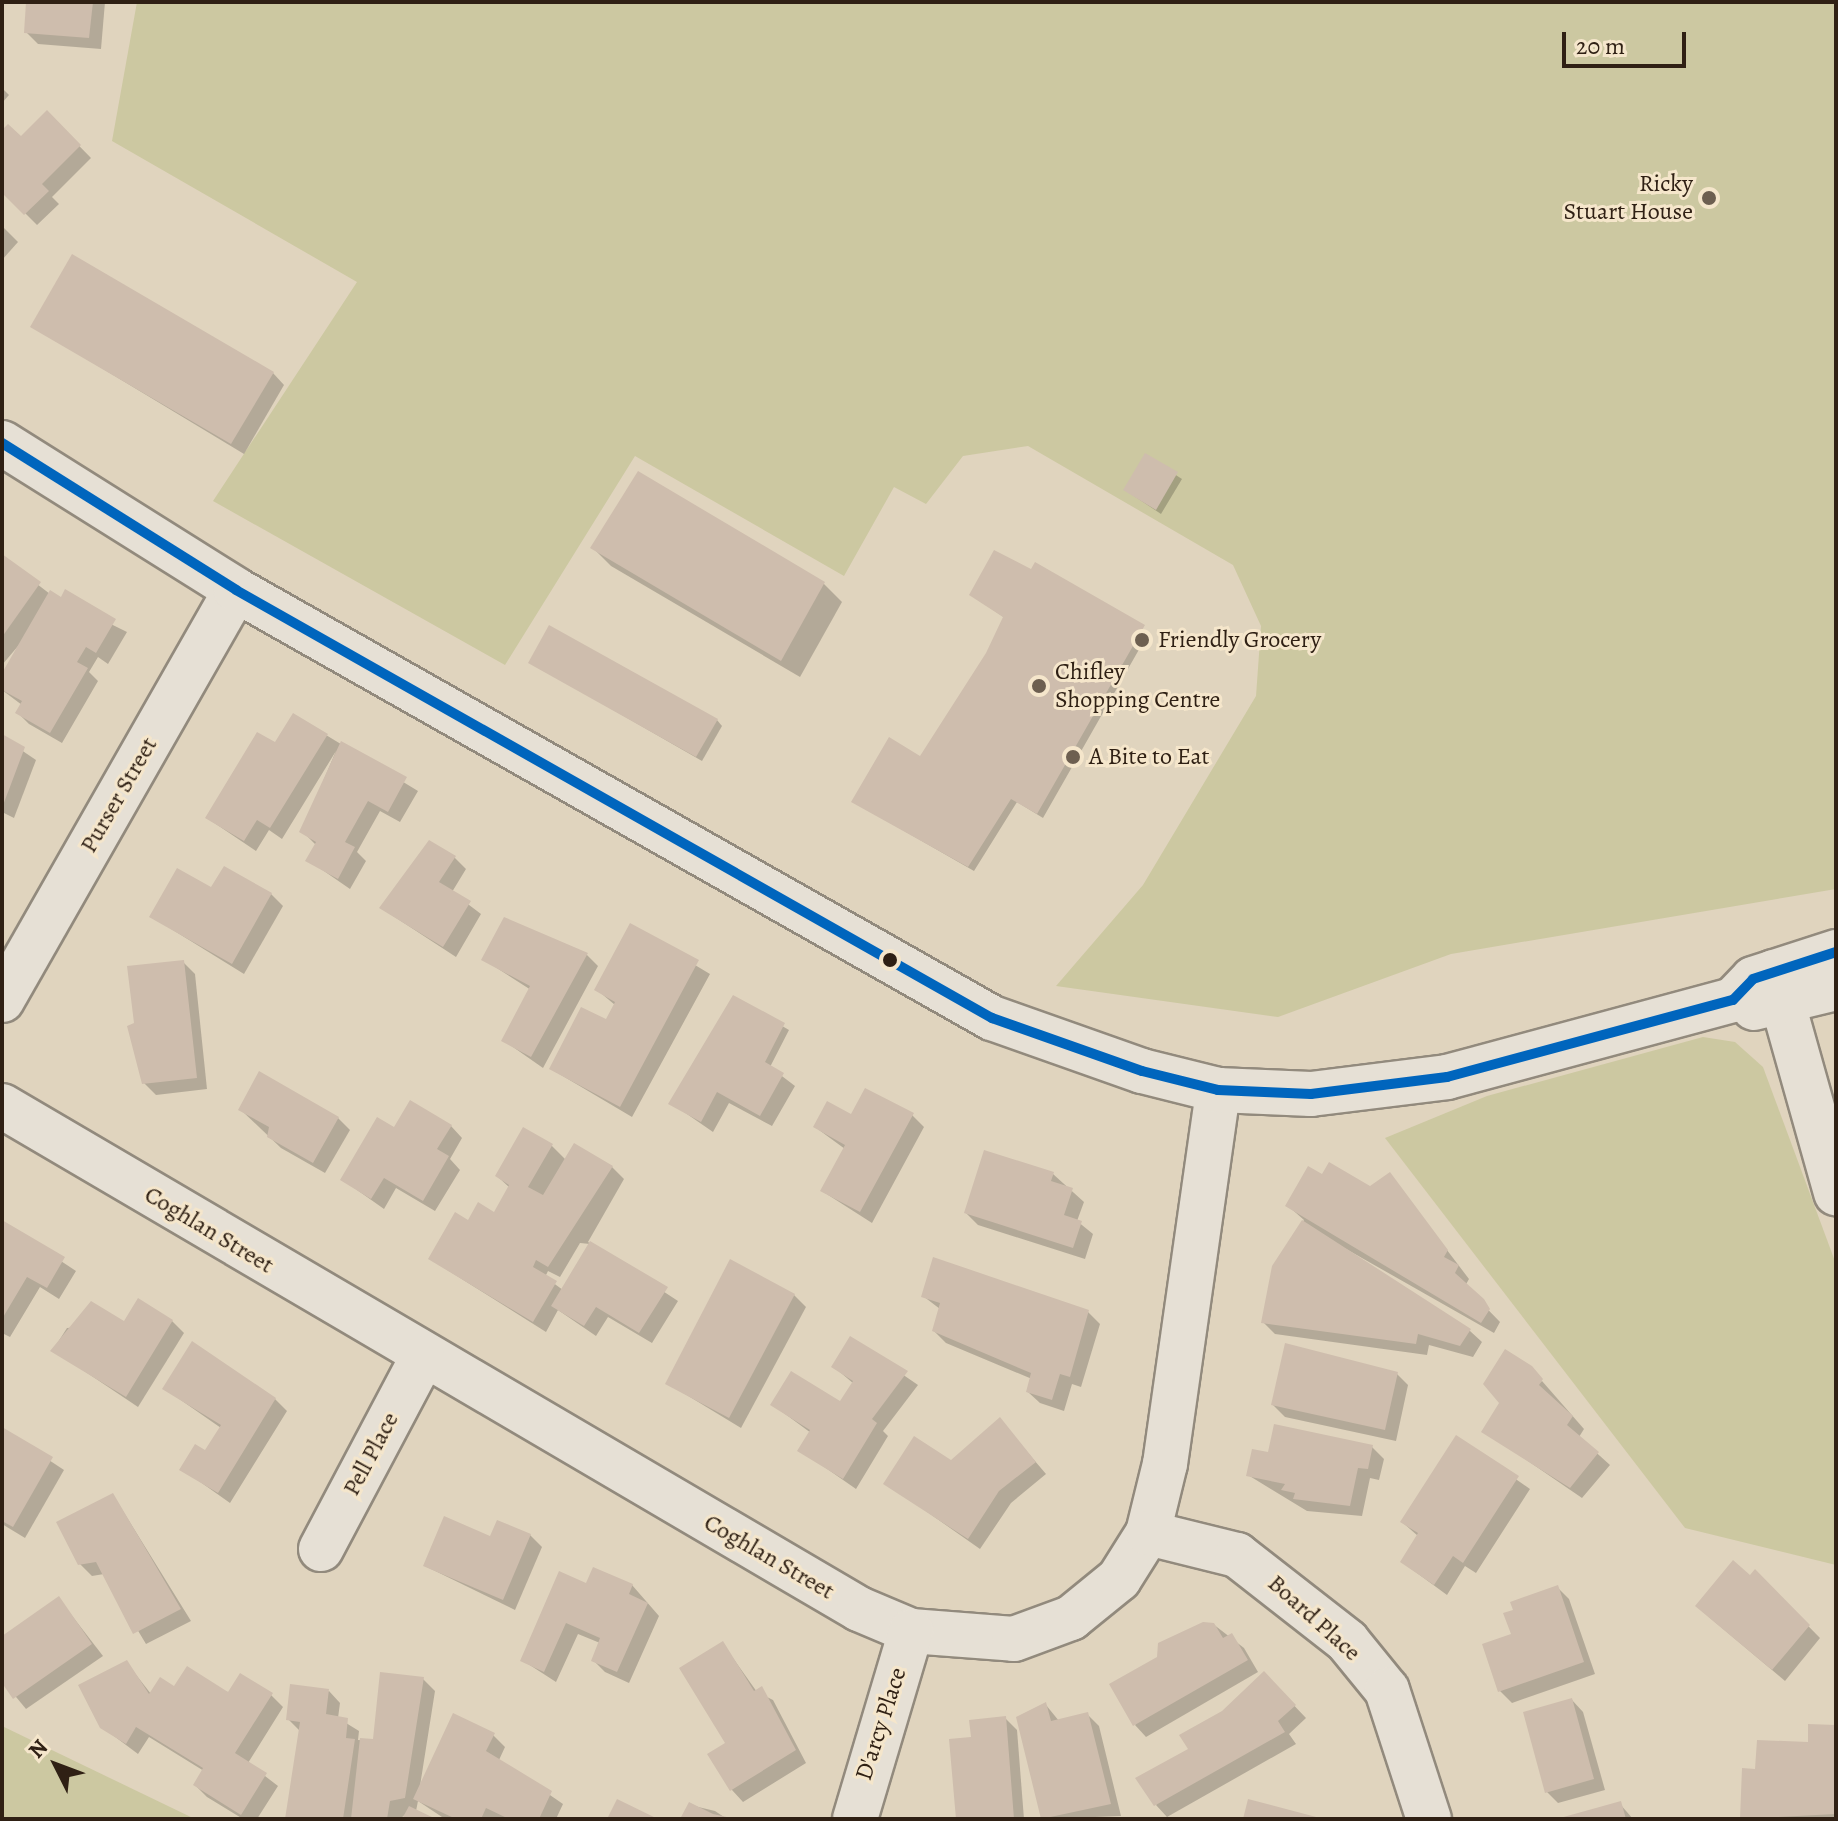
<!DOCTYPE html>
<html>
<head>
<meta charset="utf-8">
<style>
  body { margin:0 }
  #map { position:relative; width:1838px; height:1821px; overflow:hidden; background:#e0d4be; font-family:Alegreya,serif }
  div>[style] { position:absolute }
  .green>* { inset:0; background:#ccc8a1 }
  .shadow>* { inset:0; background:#0003 }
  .building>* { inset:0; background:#cebdad }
  .roads { filter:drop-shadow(2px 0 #928a7d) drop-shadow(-2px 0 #928a7d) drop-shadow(0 2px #928a7d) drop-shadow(0 -2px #928a7d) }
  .street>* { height:44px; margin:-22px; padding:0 22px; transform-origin:22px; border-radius:22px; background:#e6e0d5 }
  .secondary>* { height:44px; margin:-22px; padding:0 22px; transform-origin:22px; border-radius:22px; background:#e6e0d5 }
  .bus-1>* { height:10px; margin:-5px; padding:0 5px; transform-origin:5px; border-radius:5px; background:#0065bd }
  .dots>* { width:22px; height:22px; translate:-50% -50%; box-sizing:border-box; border:4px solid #f5e6cb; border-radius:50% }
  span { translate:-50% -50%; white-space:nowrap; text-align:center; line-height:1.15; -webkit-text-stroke:6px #f5e6cb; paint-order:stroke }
  .poi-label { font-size:24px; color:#2f2014 }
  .right { translate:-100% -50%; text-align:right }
  .left { translate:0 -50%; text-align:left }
  .street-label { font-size:24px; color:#2f2014 }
  .frame { position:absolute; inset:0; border:4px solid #2f2014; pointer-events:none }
  .north { position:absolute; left:16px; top:1725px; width:80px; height:80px; -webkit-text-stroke:6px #f5e6cb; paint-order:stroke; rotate:312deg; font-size:22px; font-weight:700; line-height:32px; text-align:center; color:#2f2014 }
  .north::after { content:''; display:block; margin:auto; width:28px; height:36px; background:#2f2014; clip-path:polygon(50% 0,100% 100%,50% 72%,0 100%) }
  .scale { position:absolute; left:1562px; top:32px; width:124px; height:36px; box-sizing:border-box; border:4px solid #2f2014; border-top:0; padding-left:10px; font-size:24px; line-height:28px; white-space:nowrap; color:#2f2014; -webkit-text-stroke:6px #f5e6cb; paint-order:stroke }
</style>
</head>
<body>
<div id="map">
  <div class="green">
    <i style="clip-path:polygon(137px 2px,1836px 2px,1836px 889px,1451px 954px,1278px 1017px,1056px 986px,1143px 885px,1256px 696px,1261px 626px,1233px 565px,1028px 446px,963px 456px,926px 504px,894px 487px,844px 576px,635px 456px,505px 665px,213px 501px,357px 282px,112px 141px)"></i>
    <i style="clip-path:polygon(1703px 1037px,1735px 1042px,1763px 1067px,1836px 1264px,1836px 1565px,1685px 1528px,1385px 1138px,1487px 1096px)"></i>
    <i style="clip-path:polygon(2px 1726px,195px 1819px,2px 1819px)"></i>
  </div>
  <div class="shadow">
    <i style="clip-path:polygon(28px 2px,105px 2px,101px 49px,38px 44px,26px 32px)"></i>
    <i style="clip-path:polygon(2px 88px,9px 95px,2px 103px)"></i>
    <i style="clip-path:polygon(47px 113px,91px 158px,52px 197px,59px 204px,37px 225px,2px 190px,2px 135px,21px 139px)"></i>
    <i style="clip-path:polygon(2px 226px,18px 242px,2px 260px)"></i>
    <i style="clip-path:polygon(32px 326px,273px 373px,284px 385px,244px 454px)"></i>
    <i style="clip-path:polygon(1146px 456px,1182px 479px,1161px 514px,1125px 490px)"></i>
    <i style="clip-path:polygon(593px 548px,824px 584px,842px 602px,800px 677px,611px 566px)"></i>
    <i style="clip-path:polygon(2px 557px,50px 594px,127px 632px,108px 664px,98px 657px,89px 672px,98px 681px,62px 743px,29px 724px,17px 712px,22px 705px,2px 690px,24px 639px,2px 665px)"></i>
    <i style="clip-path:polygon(971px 595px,1149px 632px,1043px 818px,1017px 802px,974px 871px,854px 802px,921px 759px,988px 654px,1005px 618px)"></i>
    <i style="clip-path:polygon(530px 662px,717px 720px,722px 726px,702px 761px)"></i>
    <i style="clip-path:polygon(326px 735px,418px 791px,400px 822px,380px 811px,357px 852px,366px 861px,350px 889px,308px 860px,316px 845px,302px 831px,336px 751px,282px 839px,269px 830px,256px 851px,207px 818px,276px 745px)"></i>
    <i style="clip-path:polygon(2px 737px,36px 760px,14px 818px,2px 812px)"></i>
    <i style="clip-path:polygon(454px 857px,466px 869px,452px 892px,481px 914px,456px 957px,381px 908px)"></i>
    <i style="clip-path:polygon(212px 889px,271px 894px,283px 906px,244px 974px,152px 917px)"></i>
    <i style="clip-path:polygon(630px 926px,710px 974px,632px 1117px,551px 1069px,606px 1022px,615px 1005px,596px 989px)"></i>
    <i style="clip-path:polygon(586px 954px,598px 966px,543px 1068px,503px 1040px,531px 990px,483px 959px)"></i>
    <i style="clip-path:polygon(183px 962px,195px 974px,207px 1089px,156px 1095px,144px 1083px,136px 1024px)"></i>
    <i style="clip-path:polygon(734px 998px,789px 1030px,770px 1067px,795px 1086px,772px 1126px,729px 1103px,713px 1132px,671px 1103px)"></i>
    <i style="clip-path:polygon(240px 1109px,338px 1118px,350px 1130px,325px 1173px,281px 1148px)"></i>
    <i style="clip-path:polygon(912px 1115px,924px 1127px,872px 1223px,822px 1191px,845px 1149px,815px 1127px)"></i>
    <i style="clip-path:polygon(451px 1126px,462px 1138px,450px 1159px,460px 1170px,435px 1211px,396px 1188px,384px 1209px,343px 1180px,394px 1130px)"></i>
    <i style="clip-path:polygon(evenodd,551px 1145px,566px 1160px,612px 1167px,624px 1179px,588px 1242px,678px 1301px,652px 1343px,608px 1317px,596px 1336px,558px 1310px,546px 1332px,430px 1259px,468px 1223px,495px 1215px,510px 1188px,497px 1176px,551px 1145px,580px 1243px,590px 1244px,563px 1290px,545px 1277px,548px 1271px,560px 1277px,580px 1243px)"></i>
    <i style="clip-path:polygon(1053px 1174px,1084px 1202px,1077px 1221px,1093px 1234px,1085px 1259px,978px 1225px,966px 1213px)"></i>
    <i style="clip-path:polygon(1390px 1175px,1469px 1279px,1465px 1286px,1500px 1322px,1494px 1333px,1332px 1241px,1470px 1331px,1482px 1342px,1473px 1357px,1429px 1345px,1427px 1355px,1275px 1334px,1263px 1322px,1274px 1267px,1304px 1220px,1287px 1205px,1323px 1177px,1370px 1189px)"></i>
    <i style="clip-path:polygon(2px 1222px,76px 1271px,59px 1299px,40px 1287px,10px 1337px,2px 1333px)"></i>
    <i style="clip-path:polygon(794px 1295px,806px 1307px,741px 1428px,667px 1383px)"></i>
    <i style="clip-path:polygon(923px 1296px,1088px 1312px,1100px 1324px,1081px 1387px,1072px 1384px,1064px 1411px,1040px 1403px,1028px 1392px,1032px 1379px,946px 1343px,934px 1331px,940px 1309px)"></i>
    <i style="clip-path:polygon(172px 1321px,184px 1333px,138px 1407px,53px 1350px,67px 1328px)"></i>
    <i style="clip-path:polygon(851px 1339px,918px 1385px,883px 1431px,888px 1436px,856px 1489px,800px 1450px,811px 1433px,773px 1405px,841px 1404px,854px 1384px,834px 1367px)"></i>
    <i style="clip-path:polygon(1397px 1374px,1408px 1385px,1396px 1441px,1285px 1417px,1273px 1405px)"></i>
    <i style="clip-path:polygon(1542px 1381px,1584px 1429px,1579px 1437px,1610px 1465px,1582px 1498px,1484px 1431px)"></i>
    <i style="clip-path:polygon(165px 1389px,275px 1399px,287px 1411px,230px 1503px,182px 1469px,205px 1453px,221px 1428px)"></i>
    <i style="clip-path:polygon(1000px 1420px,1046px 1474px,1011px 1503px,980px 1549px,886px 1483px,951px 1462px)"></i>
    <i style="clip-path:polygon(2px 1429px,64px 1470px,25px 1538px,2px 1524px)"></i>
    <i style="clip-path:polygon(1457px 1438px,1530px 1489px,1476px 1573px,1465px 1566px,1447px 1595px,1402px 1562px,1418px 1536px,1402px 1522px)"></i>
    <i style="clip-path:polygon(1372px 1447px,1384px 1459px,1379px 1480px,1370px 1478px,1362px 1516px,1307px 1511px,1248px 1475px,1270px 1455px)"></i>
    <i style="clip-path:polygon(113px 1495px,191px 1621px,146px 1644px,104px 1574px,92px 1576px,80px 1564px)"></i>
    <i style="clip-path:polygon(530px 1535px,542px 1547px,515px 1610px,425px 1566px,491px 1538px)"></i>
    <i style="clip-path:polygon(1755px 1572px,1820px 1638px,1785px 1681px,1709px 1617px)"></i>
    <i style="clip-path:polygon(587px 1585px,632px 1585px,659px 1616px,629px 1683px,605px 1672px,593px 1660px,600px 1643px,578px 1634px,556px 1682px,522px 1660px)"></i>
    <i style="clip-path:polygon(1557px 1587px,1569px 1599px,1595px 1674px,1512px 1703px,1500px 1691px,1514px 1635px)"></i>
    <i style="clip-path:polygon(59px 1599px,103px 1656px,26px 1709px,2px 1680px,2px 1639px)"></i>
    <i style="clip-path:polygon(1213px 1624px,1244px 1648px,1258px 1672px,1146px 1737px,1135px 1725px)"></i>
    <i style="clip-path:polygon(723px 1644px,757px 1692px,773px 1700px,806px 1763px,743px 1802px,732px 1790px)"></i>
    <i style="clip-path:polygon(126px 1662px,151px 1694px,175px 1688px,271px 1695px,283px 1707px,248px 1763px,278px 1786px,257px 1819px,243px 1819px,207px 1797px,195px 1785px,204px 1771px,149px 1737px,138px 1754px,102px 1727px)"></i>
    <i style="clip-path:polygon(1264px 1674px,1306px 1718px,1289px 1734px,1296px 1744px,1167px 1817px,1156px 1805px,1190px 1750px)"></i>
    <i style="clip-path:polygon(423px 1679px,435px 1691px,420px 1786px,493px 1735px,505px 1747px,499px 1760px,563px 1804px,556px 1819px,445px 1819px,418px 1801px,416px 1811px,432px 1819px,405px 1819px,409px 1811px,400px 1819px,288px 1819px,301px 1732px,288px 1719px,329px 1691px,340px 1703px,338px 1718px,359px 1731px,358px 1740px,375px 1741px)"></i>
    <i style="clip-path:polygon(1572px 1700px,1583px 1712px,1605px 1790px,1558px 1803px,1547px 1792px)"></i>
    <i style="clip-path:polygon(1046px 1705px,1059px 1721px,1087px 1714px,1099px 1726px,1121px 1816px,1043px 1819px,1019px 1718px)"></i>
    <i style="clip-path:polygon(1005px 1718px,1017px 1730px,1024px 1819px,958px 1819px,973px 1739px)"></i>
    <i style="clip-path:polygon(1836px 1727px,1836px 1819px,1742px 1819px,1744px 1770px,1757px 1771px)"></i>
    <i style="clip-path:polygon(1620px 1804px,1633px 1819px,1565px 1819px)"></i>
    <i style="clip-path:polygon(690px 1805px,715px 1811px,727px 1819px,682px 1819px)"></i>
  </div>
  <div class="building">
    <i style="clip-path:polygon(26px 2px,93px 2px,89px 38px,24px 33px)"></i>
    <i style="clip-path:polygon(47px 110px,81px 145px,42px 184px,49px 191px,24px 215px,2px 193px,2px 130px,8px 124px,21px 136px)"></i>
    <i style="clip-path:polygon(72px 254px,274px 372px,231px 444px,30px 327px)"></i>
    <i style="clip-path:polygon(1145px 453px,1178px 472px,1156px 510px,1123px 490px)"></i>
    <i style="clip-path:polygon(638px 471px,825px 582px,781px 661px,590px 548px)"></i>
    <i style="clip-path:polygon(994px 550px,1031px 569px,1035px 562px,1145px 625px,1037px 814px,1011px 799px,968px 867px,851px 802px,889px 737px,920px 756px,986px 653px,1003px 617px,969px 595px)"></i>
    <i style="clip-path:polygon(2px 554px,41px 582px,2px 637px)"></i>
    <i style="clip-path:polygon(65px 589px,116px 619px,96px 653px,86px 647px,77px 662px,88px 668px,50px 733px,15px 713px,22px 701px,2px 690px,2px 673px,50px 590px,61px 597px)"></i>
    <i style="clip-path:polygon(549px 625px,718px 719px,696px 757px,528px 663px)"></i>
    <i style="clip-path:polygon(293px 713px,328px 734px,270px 828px,257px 820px,244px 841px,205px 818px,257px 732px,275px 742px)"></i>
    <i style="clip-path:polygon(2px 734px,25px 747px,2px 808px)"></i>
    <i style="clip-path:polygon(341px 741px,407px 777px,388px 812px,368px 801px,345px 842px,355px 847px,338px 879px,305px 861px,316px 842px,299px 832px)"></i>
    <i style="clip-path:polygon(429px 840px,456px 856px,439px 882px,471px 901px,443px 947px,379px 908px)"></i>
    <i style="clip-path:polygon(224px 866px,272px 893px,232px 964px,149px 917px,177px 868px,211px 887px)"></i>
    <i style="clip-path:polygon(504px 917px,588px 953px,531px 1057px,501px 1041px,530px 986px,481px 960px)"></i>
    <i style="clip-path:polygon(630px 923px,699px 960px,620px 1107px,549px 1069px,581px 1007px,606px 1019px,615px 1002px,594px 990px)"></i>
    <i style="clip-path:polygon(184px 960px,197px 1078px,142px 1084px,127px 1026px,134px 1023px,127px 966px)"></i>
    <i style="clip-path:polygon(733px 995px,785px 1023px,765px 1062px,784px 1073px,760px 1116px,717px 1092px,701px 1122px,668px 1104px)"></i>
    <i style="clip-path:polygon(259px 1071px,339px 1117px,313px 1163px,267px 1137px,269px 1127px,238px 1110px)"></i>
    <i style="clip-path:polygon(865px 1088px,914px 1113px,860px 1212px,820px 1191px,845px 1145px,813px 1127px,827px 1101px,851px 1114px)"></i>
    <i style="clip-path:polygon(410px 1100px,452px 1125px,437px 1149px,449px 1156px,423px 1201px,384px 1178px,371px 1199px,340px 1180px,377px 1117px,394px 1127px)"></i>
    <i style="clip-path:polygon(523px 1127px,553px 1144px,528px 1187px,543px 1195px,574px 1143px,613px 1166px,548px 1267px,536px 1260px,533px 1267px,557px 1281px,533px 1322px,428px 1259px,455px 1212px,468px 1220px,478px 1202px,494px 1212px,509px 1185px,495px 1176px)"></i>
    <i style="clip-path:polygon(984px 1150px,1054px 1172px,1051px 1181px,1073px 1188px,1064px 1215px,1082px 1221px,1073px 1248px,964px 1213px)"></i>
    <i style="clip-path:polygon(1329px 1162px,1370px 1186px,1390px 1172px,1448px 1250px,1444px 1257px,1459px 1265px,1455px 1273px,1484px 1299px,1490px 1309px,1481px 1323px,1285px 1206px,1308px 1166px,1322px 1174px)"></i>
    <i style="clip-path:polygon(2px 1220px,65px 1257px,47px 1288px,27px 1277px,2px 1319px)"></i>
    <i style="clip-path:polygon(1302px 1220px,1471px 1329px,1460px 1346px,1418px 1334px,1416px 1344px,1261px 1323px,1272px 1266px)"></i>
    <i style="clip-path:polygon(590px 1241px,668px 1287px,639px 1333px,596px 1307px,584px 1326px,551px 1306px)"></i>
    <i style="clip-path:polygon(933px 1257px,1089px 1310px,1070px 1377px,1060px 1374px,1052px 1400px,1026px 1392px,1031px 1373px,932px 1331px,940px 1303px,921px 1297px)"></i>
    <i style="clip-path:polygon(730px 1259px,795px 1294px,729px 1418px,665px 1384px)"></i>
    <i style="clip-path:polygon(138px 1298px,173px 1320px,126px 1397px,50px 1351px,91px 1301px,124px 1321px)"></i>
    <i style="clip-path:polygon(850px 1336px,908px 1371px,872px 1419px,877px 1423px,843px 1479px,797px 1451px,810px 1430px,770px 1405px,791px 1371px,840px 1401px,853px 1381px,831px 1367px)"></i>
    <i style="clip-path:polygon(192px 1341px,276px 1398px,218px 1493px,179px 1470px,195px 1444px,205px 1450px,221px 1425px,162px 1389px)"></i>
    <i style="clip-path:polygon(1285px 1343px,1398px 1372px,1385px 1430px,1271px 1405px)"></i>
    <i style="clip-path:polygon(1505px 1349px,1532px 1366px,1543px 1379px,1539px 1385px,1573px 1416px,1567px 1425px,1599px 1452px,1570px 1488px,1481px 1432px,1499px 1403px,1483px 1384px)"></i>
    <i style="clip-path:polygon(1000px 1417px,1036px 1462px,999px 1491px,968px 1539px,883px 1484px,914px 1436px,951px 1460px)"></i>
    <i style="clip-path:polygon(1274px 1424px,1373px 1445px,1368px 1469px,1358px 1468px,1350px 1506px,1293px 1499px,1295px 1493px,1281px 1490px,1285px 1484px,1246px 1476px,1252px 1449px,1268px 1452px)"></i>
    <i style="clip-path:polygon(2px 1427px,53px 1457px,13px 1527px,2px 1521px)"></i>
    <i style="clip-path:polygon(1456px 1435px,1519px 1476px,1463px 1563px,1453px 1556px,1434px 1585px,1400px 1562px,1418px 1533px,1400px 1522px)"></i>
    <i style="clip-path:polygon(113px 1493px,181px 1609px,133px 1634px,96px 1562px,78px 1565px,56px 1522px)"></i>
    <i style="clip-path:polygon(444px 1516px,490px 1536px,497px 1520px,531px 1534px,503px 1600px,423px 1566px)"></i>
    <i style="clip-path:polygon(1733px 1560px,1750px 1575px,1755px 1569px,1810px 1625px,1772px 1670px,1695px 1606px)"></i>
    <i style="clip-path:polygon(593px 1567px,633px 1584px,629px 1594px,648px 1603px,617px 1672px,591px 1661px,600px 1638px,566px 1623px,544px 1672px,520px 1661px,559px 1571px,586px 1583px)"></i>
    <i style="clip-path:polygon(1558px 1585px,1584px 1662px,1498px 1692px,1482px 1644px,1511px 1634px,1503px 1613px,1513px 1610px,1510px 1602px)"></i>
    <i style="clip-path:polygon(59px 1596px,92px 1644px,13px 1699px,2px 1683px,2px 1636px)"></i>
    <i style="clip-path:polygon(1203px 1622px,1214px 1623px,1223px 1638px,1232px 1633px,1248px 1660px,1133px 1726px,1109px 1684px,1157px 1657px,1158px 1643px)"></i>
    <i style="clip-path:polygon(723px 1641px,754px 1691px,762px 1686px,796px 1750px,730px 1791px,707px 1754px,725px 1743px,679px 1668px)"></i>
    <i style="clip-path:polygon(127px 1660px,149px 1694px,160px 1677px,174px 1686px,187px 1666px,228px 1692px,240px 1673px,273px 1693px,235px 1753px,267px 1773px,241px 1815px,193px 1785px,203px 1768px,136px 1727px,126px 1744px,100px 1728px,78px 1685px)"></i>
    <i style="clip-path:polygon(1264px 1671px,1296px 1705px,1278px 1721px,1285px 1732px,1154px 1806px,1135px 1778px,1188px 1749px,1179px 1735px,1222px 1711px)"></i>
    <i style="clip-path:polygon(380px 1672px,424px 1677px,405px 1798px,390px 1801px,387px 1819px,351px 1819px,360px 1738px,373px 1739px)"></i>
    <i style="clip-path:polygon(290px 1684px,329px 1689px,326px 1714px,348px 1718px,346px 1738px,355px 1739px,343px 1819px,285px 1819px,300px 1722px,286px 1720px)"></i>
    <i style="clip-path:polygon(1572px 1698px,1594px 1779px,1545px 1793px,1523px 1712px)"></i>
    <i style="clip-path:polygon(1046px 1702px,1051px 1721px,1088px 1712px,1111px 1804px,1041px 1819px,1016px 1717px)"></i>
    <i style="clip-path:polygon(453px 1713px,495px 1733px,486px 1751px,552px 1791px,539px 1819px,509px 1819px,486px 1808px,481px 1819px,456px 1819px,413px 1799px)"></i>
    <i style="clip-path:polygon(1006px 1716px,1014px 1819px,956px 1819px,949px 1739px,971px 1737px,969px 1720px)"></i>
    <i style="clip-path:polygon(1808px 1724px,1836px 1725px,1836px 1814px,1740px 1819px,1742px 1768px,1755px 1769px,1757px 1740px,1808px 1742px)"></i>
    <i style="clip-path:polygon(617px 1799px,658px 1819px,607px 1819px)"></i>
    <i style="clip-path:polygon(1248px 1799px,1320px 1818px,1320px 1819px,1243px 1819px)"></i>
    <i style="clip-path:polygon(1621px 1801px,1626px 1819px,1561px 1819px,1560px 1818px)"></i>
    <i style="clip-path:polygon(689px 1802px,713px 1814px,736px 1819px,680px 1819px)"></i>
    <i style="clip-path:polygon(409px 1806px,436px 1819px,402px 1819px)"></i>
  </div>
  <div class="roads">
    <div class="street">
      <i style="left:2px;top:1000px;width:472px;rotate:-60.3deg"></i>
      <i style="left:2px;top:1106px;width:994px;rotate:30.41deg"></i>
      <i style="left:859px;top:1609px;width:56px;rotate:22.9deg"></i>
      <i style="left:911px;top:1631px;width:103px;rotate:4.4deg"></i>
      <i style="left:1014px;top:1639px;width:61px;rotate:-20.2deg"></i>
      <i style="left:1071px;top:1618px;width:62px;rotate:-39.1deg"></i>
      <i style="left:1119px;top:1579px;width:54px;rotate:-57.8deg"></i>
      <i style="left:1148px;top:1533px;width:71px;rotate:-76.2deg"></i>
      <i style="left:1165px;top:1464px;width:378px;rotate:-81.9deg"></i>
      <i style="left:1148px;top:1533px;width:92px;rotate:13.9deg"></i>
      <i style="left:1237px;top:1555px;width:140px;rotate:38deg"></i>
      <i style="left:1347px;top:1641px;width:63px;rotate:50.8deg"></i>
      <i style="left:1387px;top:1690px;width:136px;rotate:72deg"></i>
      <i style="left:321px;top:1549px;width:216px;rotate:-62.1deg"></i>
      <i style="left:855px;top:1819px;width:196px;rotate:-73.4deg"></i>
    </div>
    <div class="secondary">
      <i style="left:2px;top:443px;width:276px;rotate:32.1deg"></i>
      <i style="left:236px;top:590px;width:869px;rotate:29.52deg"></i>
      <i style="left:992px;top:1018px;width:159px;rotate:19.5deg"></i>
      <i style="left:1142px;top:1071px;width:78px;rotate:14deg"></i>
      <i style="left:1218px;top:1090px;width:93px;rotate:2.5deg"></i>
      <i style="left:1311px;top:1094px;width:137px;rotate:-7.1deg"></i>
      <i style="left:1447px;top:1077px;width:296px;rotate:-15.1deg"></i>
      <i style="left:1733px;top:1000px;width:29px;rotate:-46deg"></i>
      <i style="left:1753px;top:979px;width:87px;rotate:-18deg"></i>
      <i style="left:1774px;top:972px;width:230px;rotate:74.3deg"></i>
      <i style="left:1754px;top:1008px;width:84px;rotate:-13.7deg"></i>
    </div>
  </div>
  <div class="bus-1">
    <i style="left:2px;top:443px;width:276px;rotate:32.1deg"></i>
    <i style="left:236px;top:590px;width:869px;rotate:29.52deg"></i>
    <i style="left:992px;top:1018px;width:159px;rotate:19.5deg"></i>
    <i style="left:1142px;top:1071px;width:78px;rotate:14deg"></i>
    <i style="left:1218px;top:1090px;width:93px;rotate:2.5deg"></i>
    <i style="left:1311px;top:1094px;width:137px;rotate:-7.1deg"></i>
    <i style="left:1447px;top:1077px;width:296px;rotate:-15.1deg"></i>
    <i style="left:1733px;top:1000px;width:29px;rotate:-46deg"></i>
    <i style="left:1753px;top:979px;width:87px;rotate:-18deg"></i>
  </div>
  <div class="dots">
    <i style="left:1709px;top:198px;background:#6d5f50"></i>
    <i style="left:1142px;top:640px;background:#6d5f50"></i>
    <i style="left:1039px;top:686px;background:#6d5f50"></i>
    <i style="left:1073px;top:757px;background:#6d5f50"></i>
    <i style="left:890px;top:960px;background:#2f2014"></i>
  </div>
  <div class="poi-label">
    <span class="right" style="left:1693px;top:198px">Ricky<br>Stuart House</span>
    <span class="left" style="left:1158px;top:640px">Friendly Grocery</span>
    <span class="left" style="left:1055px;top:686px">Chifley<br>Shopping Centre</span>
    <span class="left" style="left:1089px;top:757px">A Bite to Eat</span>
  </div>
  <div class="street-label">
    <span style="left:119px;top:795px;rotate:-60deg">Purser Street</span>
    <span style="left:209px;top:1230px;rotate:31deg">Coghlan Street</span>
    <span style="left:371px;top:1454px;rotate:-62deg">Pell Place</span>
    <span style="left:769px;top:1557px;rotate:30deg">Coghlan Street</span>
    <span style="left:1314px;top:1618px;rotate:42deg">Board Place</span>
    <span style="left:881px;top:1724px;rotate:-72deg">D'arcy Place</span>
  </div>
  <div class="frame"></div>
  <div class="north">N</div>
  <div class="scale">20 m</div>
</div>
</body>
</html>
